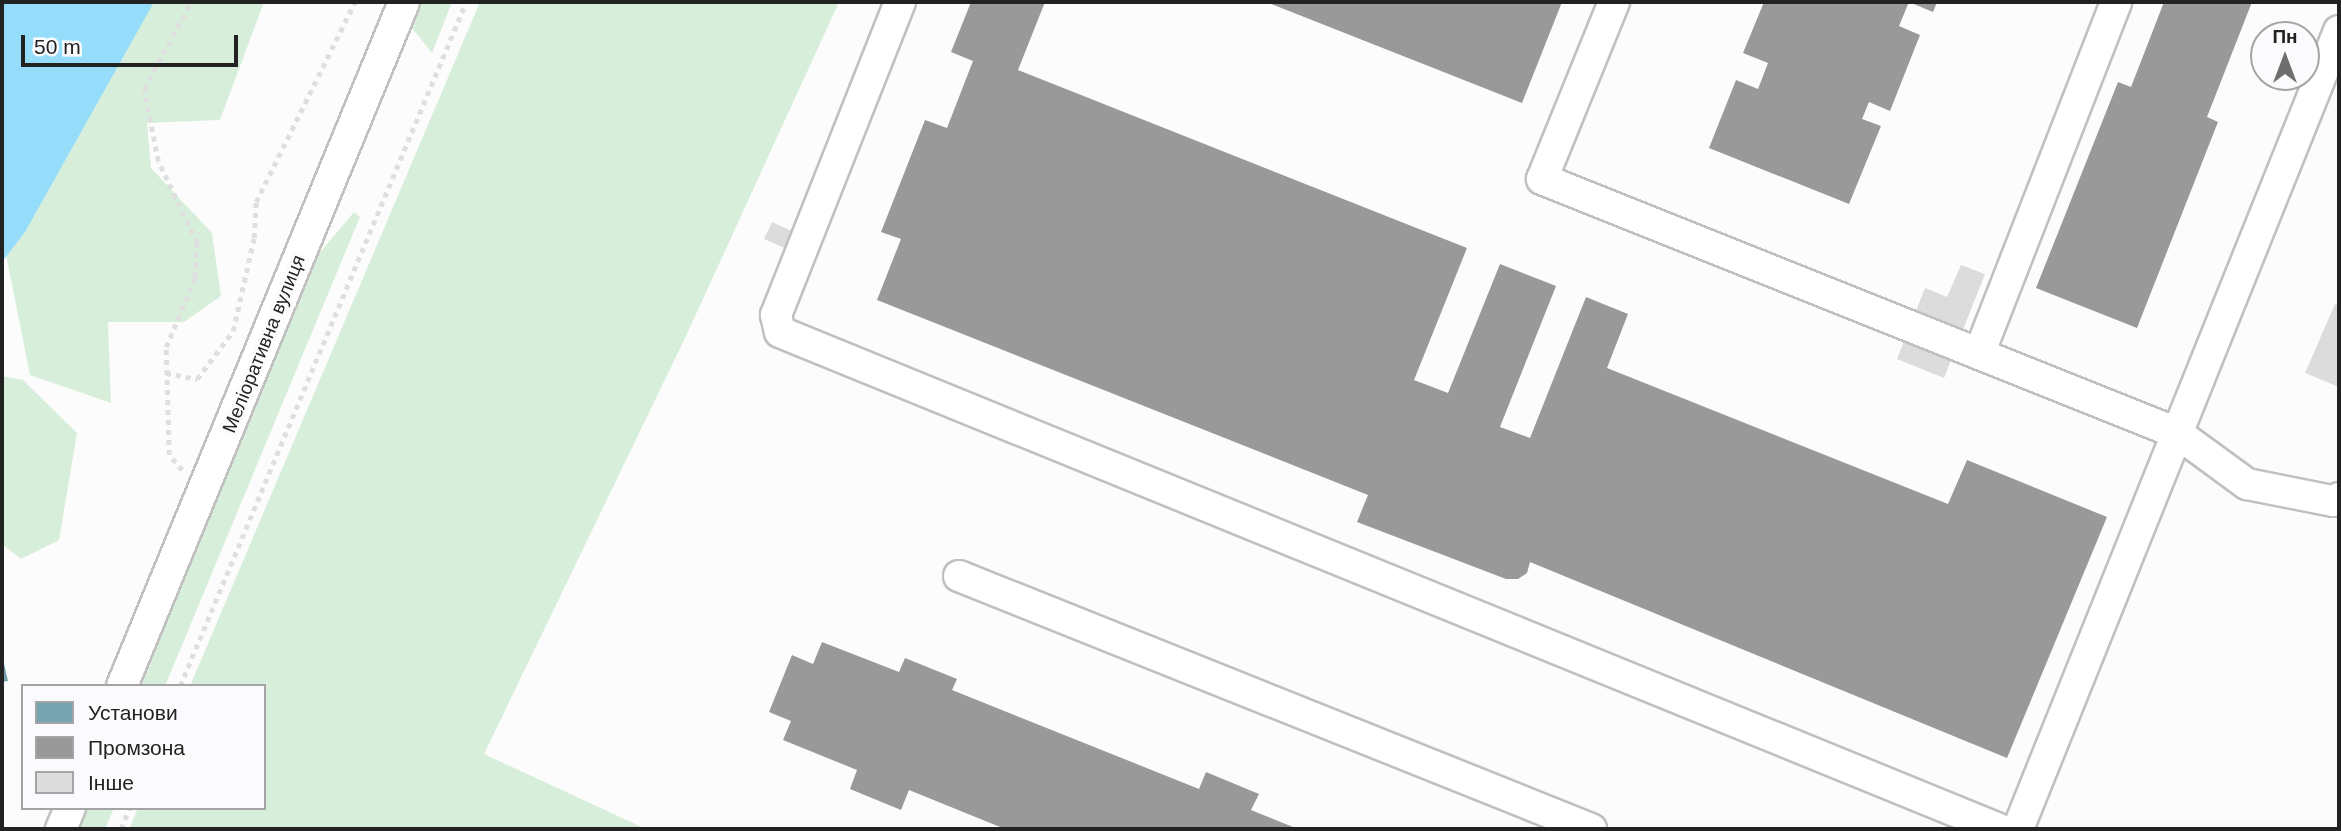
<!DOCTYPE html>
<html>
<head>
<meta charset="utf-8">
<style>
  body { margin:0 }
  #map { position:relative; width:2341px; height:831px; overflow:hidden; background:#fcfcfc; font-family:Arial,sans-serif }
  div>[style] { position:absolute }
  .green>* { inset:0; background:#d7efda }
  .water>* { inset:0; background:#95ddfb }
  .public>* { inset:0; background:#76a5af }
  .industry>* { inset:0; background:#999 }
  .building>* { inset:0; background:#dcdcdc }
  .path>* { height:4.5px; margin-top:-2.25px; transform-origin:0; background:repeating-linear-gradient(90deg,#dfdfe0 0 5px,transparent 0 10px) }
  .roads { filter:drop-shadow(2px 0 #c0c0c0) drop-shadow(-2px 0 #c0c0c0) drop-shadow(0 2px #c0c0c0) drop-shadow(0 -2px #c0c0c0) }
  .minor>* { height:30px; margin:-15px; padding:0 15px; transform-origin:15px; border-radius:15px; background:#fff }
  span { translate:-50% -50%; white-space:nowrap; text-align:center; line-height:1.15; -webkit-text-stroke:7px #fbfbfd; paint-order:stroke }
  .street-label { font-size:19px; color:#222223 }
  .frame { position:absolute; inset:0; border:4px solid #222223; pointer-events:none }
  .legend { position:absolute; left:21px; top:684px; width:245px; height:126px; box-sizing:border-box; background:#fbfbfd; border:2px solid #a4a4a6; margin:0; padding:9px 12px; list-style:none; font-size:21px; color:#222223 }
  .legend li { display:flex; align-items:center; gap:14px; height:35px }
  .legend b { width:35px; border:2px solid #a4a4a6 }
  .north { position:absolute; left:2250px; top:21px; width:70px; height:70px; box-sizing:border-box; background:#fbfbfd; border:2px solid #a4a4a6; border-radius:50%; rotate:0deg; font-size:19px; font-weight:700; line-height:28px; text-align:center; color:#222223 }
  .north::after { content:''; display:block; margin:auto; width:24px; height:32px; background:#6e6e6f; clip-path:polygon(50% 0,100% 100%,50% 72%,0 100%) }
  .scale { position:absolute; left:21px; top:35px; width:217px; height:32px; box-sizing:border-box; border:4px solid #222223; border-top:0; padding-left:9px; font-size:21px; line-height:24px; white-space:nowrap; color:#222223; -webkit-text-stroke:5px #fbfbfd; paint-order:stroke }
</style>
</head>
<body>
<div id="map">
  <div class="green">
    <i style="clip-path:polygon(137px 2px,264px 2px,220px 120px,147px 123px,151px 168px,212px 233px,221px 296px,184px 322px,108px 322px,111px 403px,30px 375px,2px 234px)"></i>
    <i style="clip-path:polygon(417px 2px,452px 2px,432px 53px,408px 23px)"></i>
    <i style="clip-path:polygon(480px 2px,839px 2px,686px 336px,484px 754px,646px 829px,129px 829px,138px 808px,264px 808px,264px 686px,190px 686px)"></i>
    <i style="clip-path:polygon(354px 212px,360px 217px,165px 686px,137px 686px,311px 263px)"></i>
    <i style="clip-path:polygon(2px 376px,23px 380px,77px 433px,59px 540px,21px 559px,2px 544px)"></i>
    <i style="clip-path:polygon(87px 808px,114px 808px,105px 829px,78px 829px)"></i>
  </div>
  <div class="water">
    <i style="clip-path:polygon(2px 2px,154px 2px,25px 232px,2px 262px)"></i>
  </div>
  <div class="public">
    <i style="clip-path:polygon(2px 655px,8px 681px,2px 682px)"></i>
  </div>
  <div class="industry">
    <i style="clip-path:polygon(971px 2px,1045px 2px,1018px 70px,1467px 248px,1414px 380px,1448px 393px,1500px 264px,1556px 286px,1500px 427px,1530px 438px,1586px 297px,1628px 314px,1607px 368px,1948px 504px,1967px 460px,2107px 517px,2007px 758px,1530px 562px,1527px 573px,1518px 579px,1506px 579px,1357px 522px,1368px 495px,877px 300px,901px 239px,881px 232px,925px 120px,947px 128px,973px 61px,951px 52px)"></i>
    <i style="clip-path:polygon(1266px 2px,1562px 2px,1522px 103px)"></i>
    <i style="clip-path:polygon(1764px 2px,1937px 2px,1933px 12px,1909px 2px,1899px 26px,1920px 35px,1890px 111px,1869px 102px,1862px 119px,1881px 126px,1849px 204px,1709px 148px,1736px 80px,1758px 89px,1768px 63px,1743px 53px)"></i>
    <i style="clip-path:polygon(2164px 2px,2252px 2px,2207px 117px,2218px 122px,2137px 328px,2036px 288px,2118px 82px,2131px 87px)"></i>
    <i style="clip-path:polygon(822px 642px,899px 672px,905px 658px,957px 679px,952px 690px,1199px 789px,1206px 772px,1259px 794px,1251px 810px,1298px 829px,1005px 829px,909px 790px,901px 810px,850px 789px,857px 770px,783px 740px,791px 721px,769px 712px,792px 655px,813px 664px)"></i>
  </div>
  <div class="building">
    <i style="clip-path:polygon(772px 222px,796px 233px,789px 250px,764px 239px)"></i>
    <i style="clip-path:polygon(1961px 265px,1985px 274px,1944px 378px,1897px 359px,1925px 288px,1947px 297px)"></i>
    <i style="clip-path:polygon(2335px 304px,2339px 306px,2339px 387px,2305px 373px)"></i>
  </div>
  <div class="path">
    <i style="left:166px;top:373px;width:32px;rotate:11deg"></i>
    <i style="left:197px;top:379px;width:60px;rotate:-53.1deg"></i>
    <i style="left:233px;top:331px;width:95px;rotate:-77.3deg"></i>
    <i style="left:254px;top:238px;width:36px;rotate:-87deg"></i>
    <i style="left:256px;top:202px;width:223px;rotate:-63.7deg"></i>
    <i style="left:182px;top:470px;width:20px;rotate:-131deg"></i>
    <i style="left:169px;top:455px;width:108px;rotate:-91.6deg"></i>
    <i style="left:166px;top:347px;width:75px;rotate:-67.2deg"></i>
    <i style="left:195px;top:278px;width:35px;rotate:-87deg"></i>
    <i style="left:197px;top:243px;width:91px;rotate:-115.4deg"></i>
    <i style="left:158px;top:161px;width:73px;rotate:-101deg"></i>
    <i style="left:144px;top:89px;width:99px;rotate:-61.6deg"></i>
    <i style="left:180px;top:686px;width:741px;rotate:-67.31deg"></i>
    <i style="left:121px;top:829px;width:22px;rotate:-69deg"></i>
  </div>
  <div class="roads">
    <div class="minor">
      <i style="left:900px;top:2px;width:337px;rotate:111.6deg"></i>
      <i style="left:776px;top:315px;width:17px;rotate:77deg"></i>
      <i style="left:780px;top:332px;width:1316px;rotate:22.18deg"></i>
      <i style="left:1614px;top:2px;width:191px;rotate:112.1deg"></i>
      <i style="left:1542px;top:179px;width:684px;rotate:21.8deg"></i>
      <i style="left:2177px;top:433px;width:87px;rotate:36.1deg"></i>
      <i style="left:2247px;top:484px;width:88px;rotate:11.2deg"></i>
      <i style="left:2333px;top:501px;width:7px;rotate:-27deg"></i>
      <i style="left:1979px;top:354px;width:378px;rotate:-68.7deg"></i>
      <i style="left:959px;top:576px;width:681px;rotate:21.82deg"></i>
      <i style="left:122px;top:686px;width:740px;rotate:-67.59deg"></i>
      <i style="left:61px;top:829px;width:23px;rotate:-67deg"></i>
      <i style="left:2018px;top:829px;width:860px;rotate:-68.09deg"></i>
    </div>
  </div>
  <div class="street-label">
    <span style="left:264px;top:344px;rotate:-68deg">Меліоративна вулиця</span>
  </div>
  <div class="frame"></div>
  <ul class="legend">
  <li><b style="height:19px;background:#76a5af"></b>Установи</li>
  <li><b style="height:19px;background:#999"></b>Промзона</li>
  <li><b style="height:19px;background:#dcdcdc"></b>Інше</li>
  </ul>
  <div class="north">Пн</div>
  <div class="scale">50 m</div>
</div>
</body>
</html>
